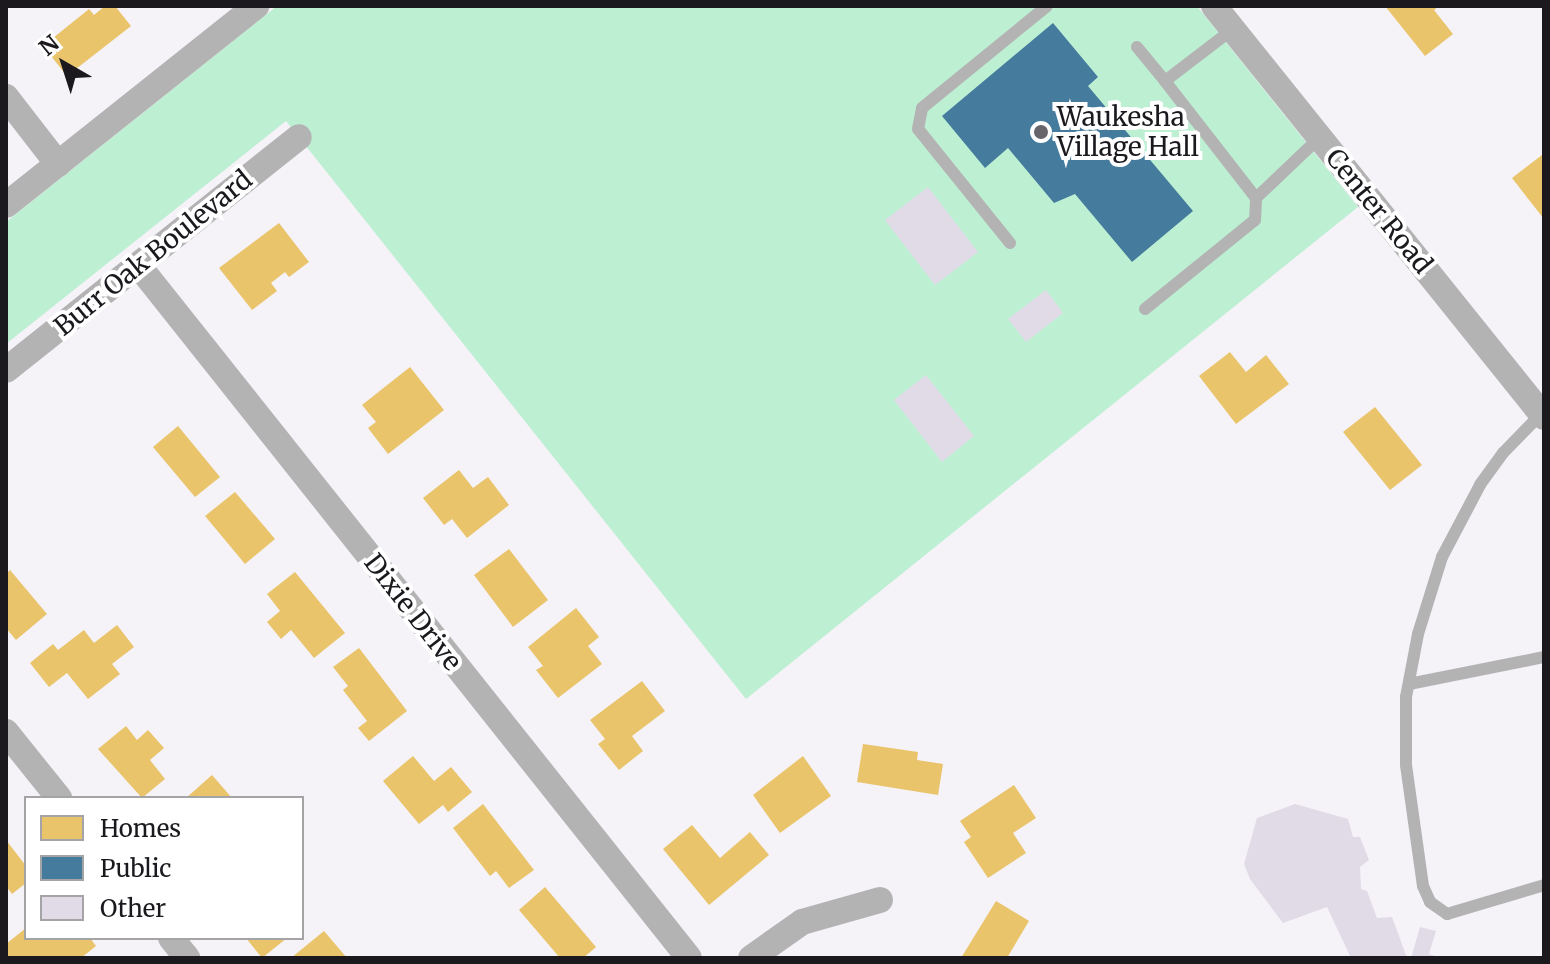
<!DOCTYPE html>
<html>
<head>
<meta charset="utf-8">
<style>
  body { margin:0 }
  #map { position:relative; width:1550px; height:964px; overflow:hidden; background:#f5f2f8; font-family:Merriweather,serif }
  div>[style] { position:absolute }
  .green>* { inset:0; background:#bdefd3 }
  .homes>* { inset:0; background:#e9c46a }
  .public>* { inset:0; background:#457b9d }
  .building>* { inset:0; background:#e1dbe8 }
  .service>* { height:12px; margin:-6px; padding:0 6px; transform-origin:6px; border-radius:6px; background:#b4b3b4 }
  .minor>* { height:26px; margin:-13px; padding:0 13px; transform-origin:13px; border-radius:13px; background:#b4b3b4 }
  .dots>* { width:22px; height:22px; translate:-50% -50%; box-sizing:border-box; border:4px solid #fff; border-radius:50% }
  span { translate:-50% -50%; white-space:nowrap; text-align:center; line-height:1.15; -webkit-text-stroke:8px #fff; paint-order:stroke }
  .poi-label { font-size:26px; color:#1b191e }
  .left { translate:0 -50%; text-align:left }
  .street-label { font-size:26px; color:#1b191e }
  .frame { position:absolute; inset:0; border:8px solid #1b191e; pointer-events:none }
  .legend { position:absolute; left:24px; top:796px; width:280px; height:144px; box-sizing:border-box; background:#fff; border:2px solid #a4a3a5; margin:0; padding:10px 14px; list-style:none; font-size:24px; color:#1b191e }
  .legend li { display:flex; align-items:center; gap:16px; height:40px }
  .legend b { width:40px; border:2px solid #a4a3a5 }
  .north { position:absolute; left:24px; top:24px; width:80px; height:80px; -webkit-text-stroke:6px #fff; paint-order:stroke; rotate:321deg; font-size:22px; font-weight:700; line-height:32px; text-align:center; color:#1b191e }
  .north::after { content:''; display:block; margin:auto; width:28px; height:36px; background:#1b191e; clip-path:polygon(50% 0,100% 100%,50% 72%,0 100%) }
</style>
</head>
<body>
<div id="map">
  <div class="green">
    <i style="clip-path:polygon(277px 6px,1197px 6px,1358px 207px,746px 699px,286px 121px,6px 344px,6px 222px)"></i>
  </div>
  <div class="homes">
    <i style="clip-path:polygon(105px 6px,115px 6px,131px 26px,67px 76px,43px 46px,89px 9px,94px 15px)"></i>
    <i style="clip-path:polygon(1385px 6px,1439px 6px,1434px 10px,1453px 34px,1425px 56px)"></i>
    <i style="clip-path:polygon(1542px 155px,1544px 157px,1544px 219px,1512px 178px)"></i>
    <i style="clip-path:polygon(279px 223px,309px 262px,289px 277px,285px 272px,271px 283px,277px 291px,252px 310px,219px 268px)"></i>
    <i style="clip-path:polygon(1230px 352px,1246px 372px,1266px 355px,1289px 384px,1236px 424px,1199px 376px)"></i>
    <i style="clip-path:polygon(410px 367px,444px 410px,388px 454px,368px 428px,376px 422px,362px 405px)"></i>
    <i style="clip-path:polygon(1375px 407px,1422px 465px,1390px 490px,1343px 432px)"></i>
    <i style="clip-path:polygon(178px 426px,220px 477px,195px 497px,153px 447px)"></i>
    <i style="clip-path:polygon(459px 470px,473px 488px,488px 477px,509px 505px,467px 538px,452px 519px,444px 525px,423px 498px)"></i>
    <i style="clip-path:polygon(235px 492px,275px 539px,245px 564px,205px 516px)"></i>
    <i style="clip-path:polygon(509px 549px,548px 600px,513px 627px,474px 575px)"></i>
    <i style="clip-path:polygon(10px 570px,47px 614px,16px 640px,6px 628px,6px 574px)"></i>
    <i style="clip-path:polygon(295px 572px,345px 633px,314px 658px,291px 630px,281px 639px,267px 622px,280px 611px,267px 594px)"></i>
    <i style="clip-path:polygon(576px 608px,599px 637px,588px 646px,602px 664px,558px 698px,536px 670px,543px 666px,528px 647px)"></i>
    <i style="clip-path:polygon(117px 625px,134px 647px,112px 664px,120px 674px,88px 699px,67px 673px,49px 687px,30px 663px,53px 644px,58px 650px,84px 630px,94px 643px)"></i>
    <i style="clip-path:polygon(359px 648px,407px 711px,369px 741px,358px 728px,367px 721px,343px 690px,348px 686px,333px 667px)"></i>
    <i style="clip-path:polygon(642px 681px,665px 711px,632px 736px,643px 751px,619px 770px,598px 744px,605px 739px,590px 720px)"></i>
    <i style="clip-path:polygon(126px 726px,137px 740px,148px 730px,164px 748px,150px 760px,165px 779px,142px 798px,98px 749px)"></i>
    <i style="clip-path:polygon(863px 744px,918px 752px,917px 760px,943px 764px,938px 795px,857px 782px)"></i>
    <i style="clip-path:polygon(413px 756px,434px 781px,451px 767px,472px 792px,448px 812px,443px 805px,419px 824px,383px 781px)"></i>
    <i style="clip-path:polygon(803px 756px,831px 796px,780px 833px,753px 795px)"></i>
    <i style="clip-path:polygon(212px 775px,232px 798px,186px 798px)"></i>
    <i style="clip-path:polygon(1014px 785px,1036px 818px,1013px 833px,1026px 853px,988px 878px,964px 842px,971px 837px,960px 821px)"></i>
    <i style="clip-path:polygon(483px 804px,534px 870px,509px 888px,496px 871px,490px 876px,453px 828px)"></i>
    <i style="clip-path:polygon(692px 825px,720px 858px,750px 832px,769px 855px,709px 905px,663px 849px)"></i>
    <i style="clip-path:polygon(6px 840px,26px 866px,26px 883px,12px 894px,6px 886px)"></i>
    <i style="clip-path:polygon(545px 887px,596px 947px,583px 958px,560px 958px,519px 910px)"></i>
    <i style="clip-path:polygon(996px 901px,1029px 921px,1007px 958px,961px 958px)"></i>
    <i style="clip-path:polygon(26px 928px,26px 938px,90px 938px,96px 946px,81px 958px,8px 958px,6px 944px)"></i>
    <i style="clip-path:polygon(324px 931px,347px 958px,291px 958px)"></i>
    <i style="clip-path:polygon(246px 938px,287px 938px,262px 958px)"></i>
  </div>
  <div class="public">
    <i style="clip-path:polygon(1053px 23px,1098px 77px,1088px 86px,1193px 211px,1132px 262px,1075px 194px,1054px 203px,1008px 148px,985px 168px,942px 116px)"></i>
  </div>
  <div class="building">
    <i style="clip-path:polygon(928px 187px,978px 252px,935px 285px,885px 220px)"></i>
    <i style="clip-path:polygon(1046px 290px,1063px 313px,1026px 342px,1008px 319px)"></i>
    <i style="clip-path:polygon(926px 375px,974px 436px,942px 462px,894px 400px)"></i>
    <i style="clip-path:polygon(1295px 804px,1348px 819px,1353px 837px,1360px 837px,1369px 860px,1360px 867px,1361px 889px,1367px 891px,1377px 918px,1392px 917px,1407px 958px,1351px 958px,1327px 907px,1283px 923px,1250px 879px,1244px 864px,1257px 818px)"></i>
    <i style="clip-path:polygon(1420px 927px,1436px 931px,1429px 954px,1441px 958px,1411px 958px)"></i>
  </div>
  <div class="service">
    <i style="left:1137px;top:47px;width:44px;rotate:50.5deg"></i>
    <i style="left:1256px;top:198px;width:88px;rotate:-43.6deg"></i>
    <i style="left:1010px;top:243px;width:146px;rotate:-128.9deg"></i>
    <i style="left:918px;top:129px;width:21px;rotate:-79deg"></i>
    <i style="left:922px;top:108px;width:161px;rotate:-39.2deg"></i>
    <i style="left:1145px;top:309px;width:141px;rotate:-39deg"></i>
    <i style="left:1255px;top:220px;width:22px;rotate:-87deg"></i>
    <i style="left:1256px;top:198px;width:148px;rotate:-127.9deg"></i>
    <i style="left:1165px;top:81px;width:86px;rotate:-37.4deg"></i>
    <i style="left:1541px;top:414px;width:54px;rotate:134.3deg"></i>
    <i style="left:1503px;top:453px;width:39px;rotate:126deg"></i>
    <i style="left:1480px;top:485px;width:81px;rotate:117.8deg"></i>
    <i style="left:1442px;top:557px;width:81px;rotate:107.3deg"></i>
    <i style="left:1418px;top:634px;width:64px;rotate:100.8deg"></i>
    <i style="left:1406px;top:697px;width:68px;rotate:90deg"></i>
    <i style="left:1406px;top:765px;width:122px;rotate:82deg"></i>
    <i style="left:1423px;top:886px;width:17px;rotate:66deg"></i>
    <i style="left:1430px;top:902px;width:21px;rotate:35deg"></i>
    <i style="left:1447px;top:914px;width:101px;rotate:-16.6deg"></i>
    <i style="left:1409px;top:684px;width:138px;rotate:-11.3deg"></i>
  </div>
  <div class="minor">
    <i style="left:1214px;top:6px;width:527px;rotate:51.24deg"></i>
    <i style="left:6px;top:97px;width:85px;rotate:52.2deg"></i>
    <i style="left:6px;top:205px;width:320px;rotate:-38.5deg"></i>
    <i style="left:138px;top:265px;width:885px;rotate:51.51deg"></i>
    <i style="left:6px;top:370px;width:374px;rotate:-38.5deg"></i>
    <i style="left:6px;top:732px;width:85px;rotate:51.2deg"></i>
    <i style="left:171px;top:938px;width:26px;rotate:51deg"></i>
    <i style="left:751px;top:958px;width:62px;rotate:-35.2deg"></i>
    <i style="left:802px;top:922px;width:81px;rotate:-15.8deg"></i>
  </div>
  <div class="dots">
    <i style="left:1041px;top:132px;background:#67656a"></i>
  </div>
  <div class="poi-label">
    <span class="left" style="left:1057px;top:132px">Waukesha<br>Village Hall</span>
  </div>
  <div class="street-label">
    <span style="left:1379px;top:211px;rotate:51deg">Center Road</span>
    <span style="left:153px;top:253px;rotate:-39deg">Burr Oak Boulevard</span>
    <span style="left:413px;top:612px;rotate:52deg">Dixie Drive</span>
  </div>
  <div class="frame"></div>
  <ul class="legend">
  <li><b style="height:22px;background:#e9c46a"></b>Homes</li>
  <li><b style="height:22px;background:#457b9d"></b>Public</li>
  <li><b style="height:22px;background:#e1dbe8"></b>Other</li>
  </ul>
  <div class="north">N</div>
</div>
</body>
</html>
